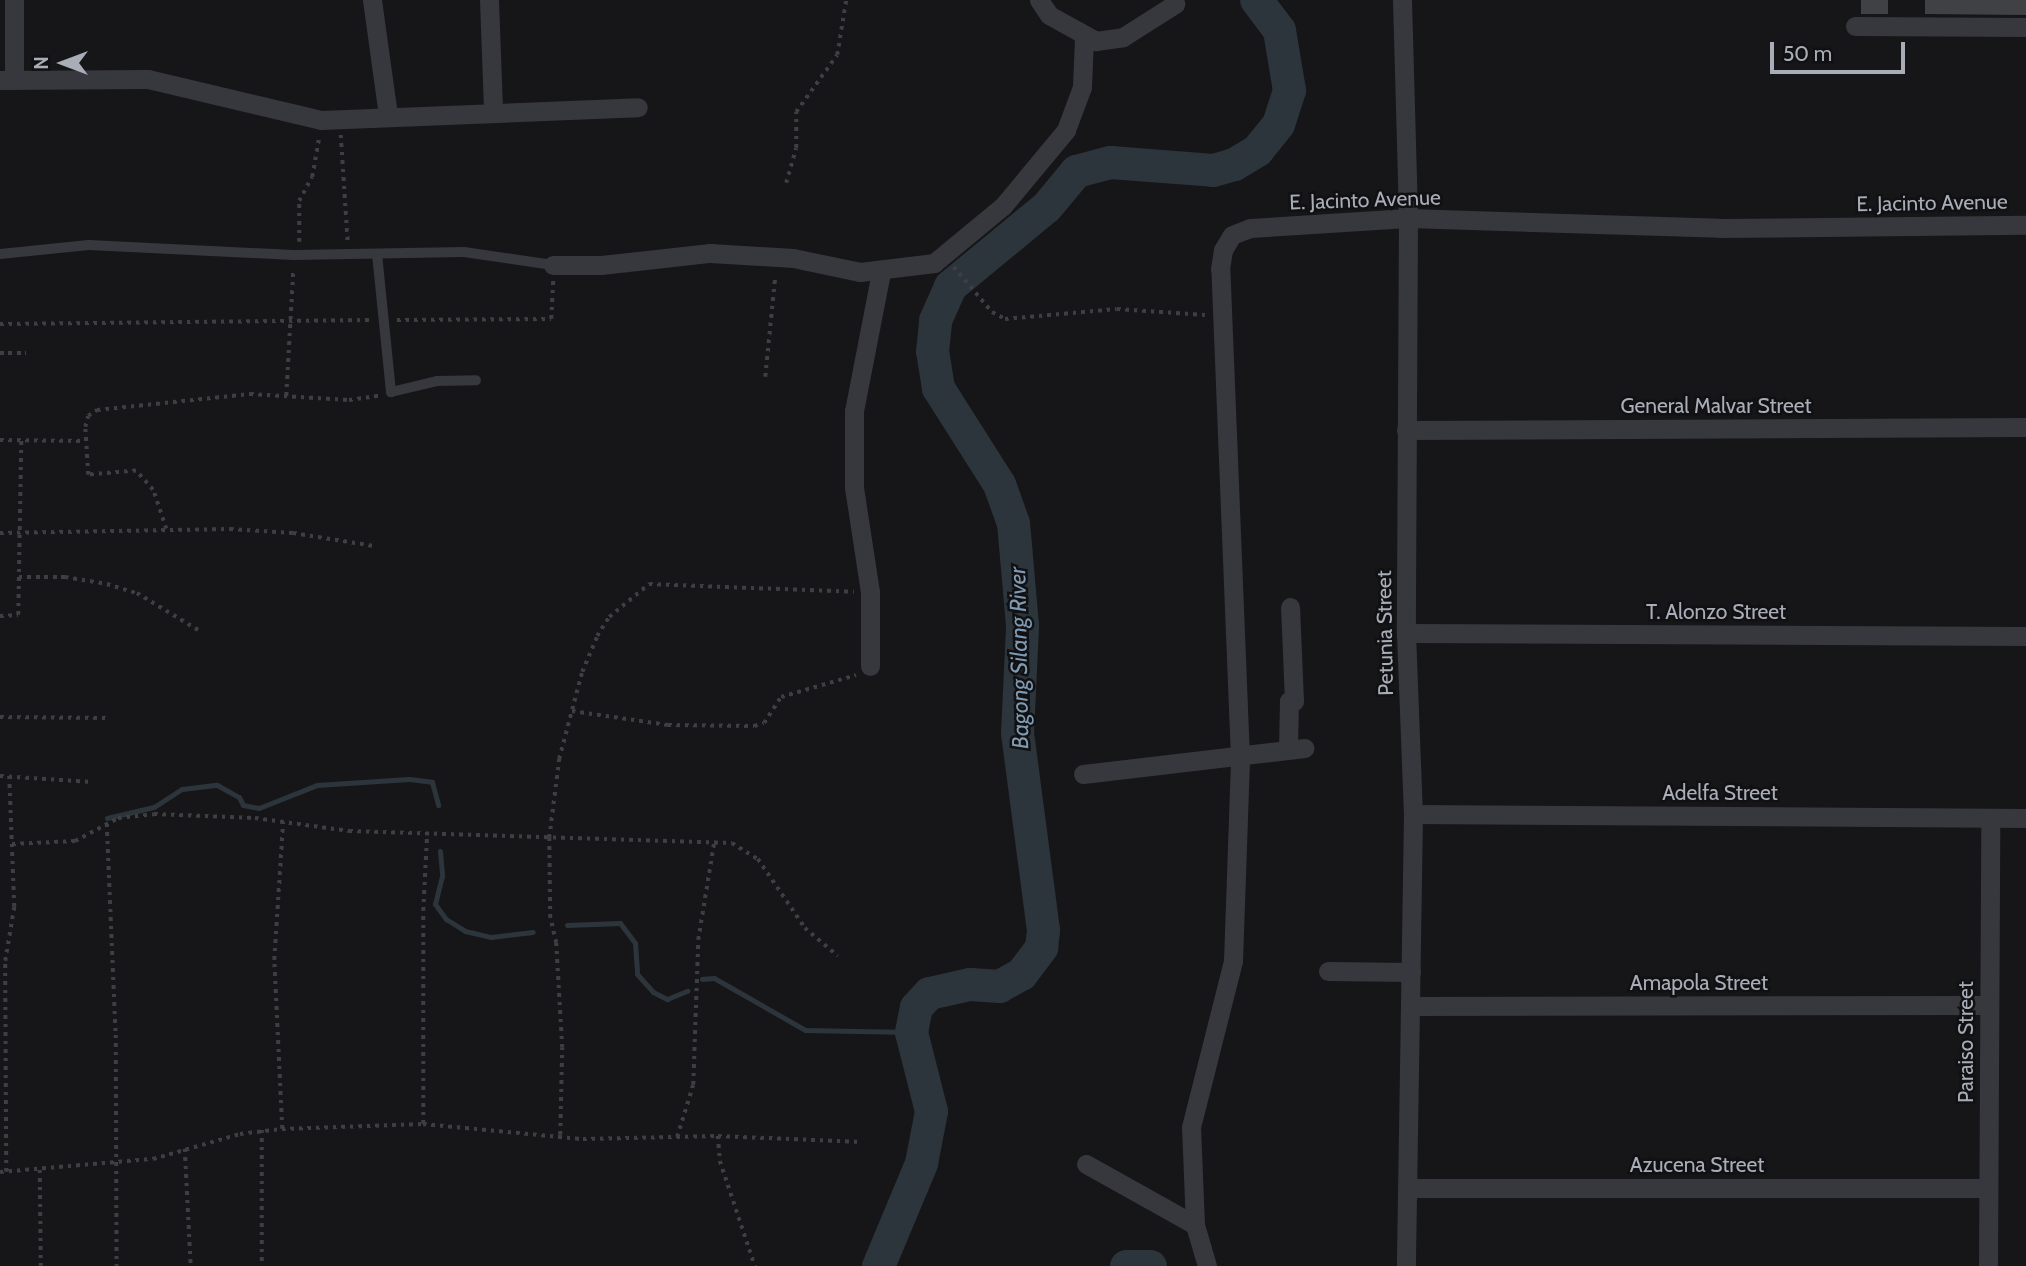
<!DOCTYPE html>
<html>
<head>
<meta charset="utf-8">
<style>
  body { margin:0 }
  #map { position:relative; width:2026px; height:1266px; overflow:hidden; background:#161618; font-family:Cabin,sans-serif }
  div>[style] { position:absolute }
  .stream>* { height:5px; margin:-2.5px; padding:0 2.5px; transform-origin:2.5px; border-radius:2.5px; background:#2c353c }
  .river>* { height:33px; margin:-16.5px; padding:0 16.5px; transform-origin:16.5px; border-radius:16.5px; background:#2c353c }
  .building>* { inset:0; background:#404145 }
  .path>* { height:3.5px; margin-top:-1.75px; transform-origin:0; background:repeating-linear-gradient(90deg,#3d3f44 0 3.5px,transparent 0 8.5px) }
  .lane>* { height:10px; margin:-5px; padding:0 5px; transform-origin:5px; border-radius:5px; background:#37383d }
  .street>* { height:19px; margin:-9.5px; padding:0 9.5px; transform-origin:9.5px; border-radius:9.5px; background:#37383d }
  span { translate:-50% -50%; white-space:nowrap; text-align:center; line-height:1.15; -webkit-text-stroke:5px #111113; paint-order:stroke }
  .street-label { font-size:21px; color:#a8adb8 }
  .water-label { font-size:23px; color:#7f9bb3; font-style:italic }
  .north { position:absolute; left:28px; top:28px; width:70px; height:70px; -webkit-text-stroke:5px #111113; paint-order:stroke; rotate:270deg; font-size:19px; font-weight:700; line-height:28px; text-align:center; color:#a8adb8 }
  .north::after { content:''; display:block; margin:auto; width:24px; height:32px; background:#a8adb8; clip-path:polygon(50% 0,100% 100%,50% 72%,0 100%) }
  .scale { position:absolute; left:1770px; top:42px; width:135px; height:32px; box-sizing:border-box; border:4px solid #a8adb8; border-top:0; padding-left:9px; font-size:21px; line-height:24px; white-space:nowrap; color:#a8adb8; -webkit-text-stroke:5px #111113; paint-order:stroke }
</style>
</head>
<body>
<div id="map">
  <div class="stream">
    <i style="left:107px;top:818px;width:48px;rotate:-13.2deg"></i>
    <i style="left:154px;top:807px;width:33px;rotate:-33deg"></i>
    <i style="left:182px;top:789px;width:35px;rotate:-7deg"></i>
    <i style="left:217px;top:785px;width:25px;rotate:29deg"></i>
    <i style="left:239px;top:797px;width:9px;rotate:63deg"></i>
    <i style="left:243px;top:805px;width:16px;rotate:11deg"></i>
    <i style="left:259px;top:808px;width:62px;rotate:-21.6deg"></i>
    <i style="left:317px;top:785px;width:92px;rotate:-3.7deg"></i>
    <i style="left:409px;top:779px;width:23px;rotate:7deg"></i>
    <i style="left:432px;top:782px;width:24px;rotate:75deg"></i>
    <i style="left:440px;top:851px;width:25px;rotate:85deg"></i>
    <i style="left:442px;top:876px;width:29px;rotate:104deg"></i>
    <i style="left:435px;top:904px;width:19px;rotate:54deg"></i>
    <i style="left:446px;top:919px;width:22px;rotate:32deg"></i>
    <i style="left:465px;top:931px;width:27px;rotate:13deg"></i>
    <i style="left:491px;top:937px;width:42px;rotate:-6.8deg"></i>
    <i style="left:567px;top:925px;width:53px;rotate:-2.2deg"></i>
    <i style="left:620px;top:923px;width:25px;rotate:53deg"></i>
    <i style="left:635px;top:943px;width:31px;rotate:86deg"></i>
    <i style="left:637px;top:974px;width:24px;rotate:48deg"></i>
    <i style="left:653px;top:992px;width:16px;rotate:27deg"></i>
    <i style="left:667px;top:999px;width:22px;rotate:-22deg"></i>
    <i style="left:702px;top:979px;width:12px;rotate:-5deg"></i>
    <i style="left:714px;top:978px;width:105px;rotate:29.7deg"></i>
    <i style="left:805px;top:1030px;width:106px;rotate:1.1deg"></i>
  </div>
  <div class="river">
    <i style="left:878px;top:1266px;width:112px;rotate:-67.3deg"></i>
    <i style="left:921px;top:1163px;width:53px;rotate:-79.1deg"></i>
    <i style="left:931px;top:1111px;width:81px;rotate:-104.2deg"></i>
    <i style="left:911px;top:1032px;width:25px;rotate:-79deg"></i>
    <i style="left:916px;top:1007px;width:19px;rotate:-47deg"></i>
    <i style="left:929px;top:993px;width:42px;rotate:-12.4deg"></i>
    <i style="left:970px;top:984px;width:29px;rotate:4deg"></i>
    <i style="left:999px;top:986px;width:25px;rotate:-29deg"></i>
    <i style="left:1021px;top:974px;width:34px;rotate:-53deg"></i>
    <i style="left:1041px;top:947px;width:17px;rotate:-83deg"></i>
    <i style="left:1043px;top:930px;width:199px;rotate:-97.5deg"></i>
    <i style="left:1017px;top:733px;width:108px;rotate:-87.3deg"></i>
    <i style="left:1022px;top:625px;width:102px;rotate:-95deg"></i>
    <i style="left:1013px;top:523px;width:41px;rotate:-109.7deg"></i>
    <i style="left:999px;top:484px;width:114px;rotate:-122.4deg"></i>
    <i style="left:938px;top:388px;width:37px;rotate:-99deg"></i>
    <i style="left:932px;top:351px;width:31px;rotate:-84deg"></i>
    <i style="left:935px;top:320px;width:37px;rotate:-66deg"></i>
    <i style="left:950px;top:286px;width:124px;rotate:-39.5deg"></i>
    <i style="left:1046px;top:207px;width:47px;rotate:-50.2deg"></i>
    <i style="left:1076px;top:171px;width:35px;rotate:-15deg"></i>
    <i style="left:1110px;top:162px;width:103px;rotate:4.4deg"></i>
    <i style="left:1213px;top:170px;width:22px;rotate:-16deg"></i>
    <i style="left:1234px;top:164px;width:27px;rotate:-31deg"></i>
    <i style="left:1257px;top:150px;width:33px;rotate:-51deg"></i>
    <i style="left:1278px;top:124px;width:36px;rotate:-72deg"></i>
    <i style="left:1289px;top:90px;width:61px;rotate:-99.5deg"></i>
    <i style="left:1279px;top:30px;width:38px;rotate:-127deg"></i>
    <i style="left:1126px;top:1266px;width:24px"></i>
  </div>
  <div class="building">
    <i style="clip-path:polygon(1861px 0,1888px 0,1888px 14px,1861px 14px)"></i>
    <i style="clip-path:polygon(1925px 0,2026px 0,2026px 15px,1925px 14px)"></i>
  </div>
  <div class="path">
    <i style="left:341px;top:135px;width:107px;rotate:86.3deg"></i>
    <i style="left:786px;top:183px;width:36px;rotate:-74deg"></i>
    <i style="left:796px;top:148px;width:36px;rotate:-90deg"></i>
    <i style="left:796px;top:112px;width:70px;rotate:-54.3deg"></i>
    <i style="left:837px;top:55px;width:56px;rotate:-80.7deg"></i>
    <i style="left:299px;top:242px;width:41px;rotate:-90deg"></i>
    <i style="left:299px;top:201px;width:27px;rotate:-62deg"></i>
    <i style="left:312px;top:177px;width:39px;rotate:-80deg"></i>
    <i style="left:954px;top:267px;width:59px;rotate:49.8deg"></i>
    <i style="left:992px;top:312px;width:15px;rotate:28deg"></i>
    <i style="left:1005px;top:319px;width:112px;rotate:-5.1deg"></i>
    <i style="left:1117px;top:309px;width:88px;rotate:3.9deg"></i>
    <i style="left:397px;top:320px;width:154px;rotate:-0.4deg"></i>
    <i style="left:551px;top:319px;width:38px;rotate:-87deg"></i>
    <i style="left:0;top:324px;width:372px;rotate:-0.6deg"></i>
    <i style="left:0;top:353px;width:26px"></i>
    <i style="left:765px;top:377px;width:101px;rotate:-84.3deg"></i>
    <i style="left:286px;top:396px;width:127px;rotate:-86.8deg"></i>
    <i style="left:0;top:440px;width:85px;rotate:0.7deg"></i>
    <i style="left:166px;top:529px;width:41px;rotate:-108.4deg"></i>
    <i style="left:153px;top:490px;width:25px;rotate:-132deg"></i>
    <i style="left:136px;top:471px;width:48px;rotate:175.2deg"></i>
    <i style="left:88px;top:475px;width:48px;rotate:-93.6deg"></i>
    <i style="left:85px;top:427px;width:11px;rotate:-75deg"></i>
    <i style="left:88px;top:416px;width:11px;rotate:-34deg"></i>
    <i style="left:97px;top:410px;width:154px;rotate:-6deg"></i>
    <i style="left:250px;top:394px;width:99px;rotate:3.5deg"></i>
    <i style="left:349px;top:400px;width:30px;rotate:-8deg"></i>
    <i style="left:0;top:533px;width:230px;rotate:-1deg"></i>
    <i style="left:230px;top:529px;width:63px;rotate:3.6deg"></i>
    <i style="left:293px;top:533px;width:82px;rotate:9.1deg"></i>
    <i style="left:19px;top:577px;width:46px"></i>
    <i style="left:65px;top:577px;width:43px;rotate:9.5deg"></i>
    <i style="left:107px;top:584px;width:31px;rotate:17deg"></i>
    <i style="left:137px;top:593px;width:74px;rotate:31.1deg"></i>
    <i style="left:0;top:616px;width:18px;rotate:-3deg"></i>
    <i style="left:18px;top:615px;width:175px;rotate:-89deg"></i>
    <i style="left:572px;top:711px;width:97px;rotate:8.3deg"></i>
    <i style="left:668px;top:725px;width:86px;rotate:0.7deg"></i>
    <i style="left:754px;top:726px;width:10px;rotate:-17deg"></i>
    <i style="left:764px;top:723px;width:31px;rotate:-57deg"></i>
    <i style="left:781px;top:697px;width:78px;rotate:-16.3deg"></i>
    <i style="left:0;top:717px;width:107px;rotate:0.5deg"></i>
    <i style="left:0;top:776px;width:92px;rotate:3.7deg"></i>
    <i style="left:107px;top:824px;width:211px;rotate:87.6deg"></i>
    <i style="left:116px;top:1035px;width:231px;rotate:89.8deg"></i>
    <i style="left:12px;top:844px;width:63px;rotate:-2.7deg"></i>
    <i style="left:75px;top:841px;width:49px;rotate:-28.1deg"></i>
    <i style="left:118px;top:818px;width:36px;rotate:-6deg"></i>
    <i style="left:154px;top:814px;width:101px;rotate:2.3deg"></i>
    <i style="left:255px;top:818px;width:95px;rotate:7.9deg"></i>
    <i style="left:349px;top:831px;width:383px;rotate:1.8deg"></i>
    <i style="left:732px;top:843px;width:31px;rotate:32deg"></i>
    <i style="left:758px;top:859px;width:83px;rotate:55.7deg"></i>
    <i style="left:805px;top:928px;width:43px;rotate:40.3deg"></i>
    <i style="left:423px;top:1124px;width:213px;rotate:-90deg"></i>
    <i style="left:423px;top:911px;width:78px;rotate:-87.1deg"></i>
    <i style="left:282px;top:1129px;width:169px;rotate:-92.7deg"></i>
    <i style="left:274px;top:960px;width:138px;rotate:-86.3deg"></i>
    <i style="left:262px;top:1130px;width:136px;rotate:90deg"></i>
    <i style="left:560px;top:1135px;width:87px;rotate:-88.7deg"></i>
    <i style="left:562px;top:1048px;width:105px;rotate:-93.3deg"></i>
    <i style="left:556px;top:943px;width:26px;rotate:-103deg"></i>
    <i style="left:550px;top:918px;width:80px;rotate:-90.7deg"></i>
    <i style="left:549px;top:838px;width:80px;rotate:-82.8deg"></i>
    <i style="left:559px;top:759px;width:90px;rotate:-75.2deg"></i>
    <i style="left:582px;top:672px;width:39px;rotate:-67deg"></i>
    <i style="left:597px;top:636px;width:22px;rotate:-58deg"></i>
    <i style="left:609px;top:617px;width:52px;rotate:-39.5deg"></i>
    <i style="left:649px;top:584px;width:205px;rotate:2.2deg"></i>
    <i style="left:718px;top:1136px;width:25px;rotate:85deg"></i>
    <i style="left:720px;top:1161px;width:111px;rotate:71.6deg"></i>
    <i style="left:677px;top:1137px;width:54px;rotate:-72.9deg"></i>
    <i style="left:693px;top:1085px;width:145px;rotate:-88deg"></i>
    <i style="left:698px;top:940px;width:99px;rotate:-80.7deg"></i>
    <i style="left:185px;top:1149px;width:117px;rotate:87.1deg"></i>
    <i style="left:40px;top:1170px;width:96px;rotate:89.4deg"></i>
    <i style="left:0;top:1172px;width:154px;rotate:-4.9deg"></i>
    <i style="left:153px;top:1159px;width:91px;rotate:-16deg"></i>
    <i style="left:240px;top:1134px;width:42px;rotate:-6.8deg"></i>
    <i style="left:282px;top:1129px;width:141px;rotate:-2deg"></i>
    <i style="left:423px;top:1124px;width:161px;rotate:5.4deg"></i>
    <i style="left:583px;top:1139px;width:135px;rotate:-1.3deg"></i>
    <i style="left:718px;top:1136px;width:143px;rotate:2.4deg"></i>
    <i style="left:6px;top:1172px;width:211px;rotate:-90.3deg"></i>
    <i style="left:5px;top:961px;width:55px;rotate:-80.5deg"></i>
    <i style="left:14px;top:907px;width:132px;rotate:-92.2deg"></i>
  </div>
  <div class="lane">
    <i style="left:0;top:254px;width:89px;rotate:-5.8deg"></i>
    <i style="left:89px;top:245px;width:205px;rotate:2.8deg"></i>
    <i style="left:294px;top:255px;width:170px;rotate:-1deg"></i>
    <i style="left:464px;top:252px;width:90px;rotate:8.3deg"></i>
    <i style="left:377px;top:254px;width:139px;rotate:84.2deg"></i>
    <i style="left:391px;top:392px;width:47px;rotate:-13.4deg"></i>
    <i style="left:437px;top:381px;width:39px;rotate:-1deg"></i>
  </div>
  <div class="street">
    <i style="left:14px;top:0;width:80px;rotate:90deg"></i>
    <i style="left:372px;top:0;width:117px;rotate:82.1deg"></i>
    <i style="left:489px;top:0;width:109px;rotate:87.9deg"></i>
    <i style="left:1039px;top:0;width:18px;rotate:56deg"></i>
    <i style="left:1049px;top:15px;width:54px;rotate:29deg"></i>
    <i style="left:1096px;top:41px;width:27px;rotate:-8deg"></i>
    <i style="left:1123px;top:37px;width:62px;rotate:-32.4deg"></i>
    <i style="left:1402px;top:0;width:218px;rotate:88.4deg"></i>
    <i style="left:1408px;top:218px;width:415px;rotate:90.3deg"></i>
    <i style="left:1406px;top:633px;width:181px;rotate:87.8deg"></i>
    <i style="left:1413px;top:814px;width:452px;rotate:90.9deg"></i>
    <i style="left:1855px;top:26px;width:171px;rotate:0.3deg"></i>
    <i style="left:0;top:80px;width:148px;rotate:-0.4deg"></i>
    <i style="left:148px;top:79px;width:178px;rotate:13.3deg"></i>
    <i style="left:321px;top:120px;width:317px;rotate:-2.3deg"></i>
    <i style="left:553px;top:265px;width:48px"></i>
    <i style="left:601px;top:265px;width:110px;rotate:-6.3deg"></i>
    <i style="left:710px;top:253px;width:83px;rotate:3.4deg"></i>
    <i style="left:793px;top:258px;width:68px;rotate:11.8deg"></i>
    <i style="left:860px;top:272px;width:75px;rotate:-6.9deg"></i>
    <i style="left:934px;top:263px;width:89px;rotate:-39.6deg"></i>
    <i style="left:1003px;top:206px;width:99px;rotate:-50.3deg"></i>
    <i style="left:1066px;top:130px;width:46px;rotate:-69.6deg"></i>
    <i style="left:1082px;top:87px;width:50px;rotate:-87.7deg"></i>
    <i style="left:1406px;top:430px;width:620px;rotate:-0.28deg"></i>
    <i style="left:1406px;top:633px;width:620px;rotate:0.28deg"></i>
    <i style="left:870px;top:666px;width:74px;rotate:-90deg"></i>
    <i style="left:870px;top:592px;width:106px;rotate:-98.7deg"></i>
    <i style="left:854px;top:487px;width:76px;rotate:-90deg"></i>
    <i style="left:854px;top:411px;width:142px;rotate:-79deg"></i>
    <i style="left:1288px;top:748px;width:47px;rotate:-88.8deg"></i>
    <i style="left:1289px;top:701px;width:5px"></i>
    <i style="left:1294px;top:701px;width:94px;rotate:-92.4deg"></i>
    <i style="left:1083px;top:774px;width:223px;rotate:-6.7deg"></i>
    <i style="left:1413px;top:814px;width:613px;rotate:0.37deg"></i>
    <i style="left:1328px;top:971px;width:83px;rotate:0.7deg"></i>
    <i style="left:1410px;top:1006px;width:578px;rotate:-0.1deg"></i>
    <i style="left:1086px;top:1164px;width:125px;rotate:29.2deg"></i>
    <i style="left:1195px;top:1225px;width:43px;rotate:73.7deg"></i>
    <i style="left:1407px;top:1188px;width:581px"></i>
    <i style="left:1195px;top:1225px;width:98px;rotate:-92.3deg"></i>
    <i style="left:1191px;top:1127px;width:171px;rotate:-75.8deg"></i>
    <i style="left:1233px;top:961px;width:203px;rotate:-88deg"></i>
    <i style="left:1240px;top:758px;width:489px;rotate:-92.3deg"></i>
    <i style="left:1220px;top:269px;width:19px;rotate:-81deg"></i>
    <i style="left:1223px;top:250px;width:17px;rotate:-59deg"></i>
    <i style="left:1232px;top:235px;width:19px;rotate:-21deg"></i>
    <i style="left:1250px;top:228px;width:158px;rotate:-3.6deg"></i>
    <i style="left:1408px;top:218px;width:312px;rotate:1.8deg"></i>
    <i style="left:1720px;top:228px;width:306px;rotate:-0.6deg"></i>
    <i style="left:1988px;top:1266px;width:448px;rotate:-89.7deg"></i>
  </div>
  <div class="street-label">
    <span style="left:1365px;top:200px;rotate:-2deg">E. Jacinto Avenue</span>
    <span style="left:1932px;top:203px;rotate:-1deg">E. Jacinto Avenue</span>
    <span style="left:1716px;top:406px">General Malvar Street</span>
    <span style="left:1716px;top:612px">T. Alonzo Street</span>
    <span style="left:1385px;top:633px;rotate:-91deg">Petunia Street</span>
    <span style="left:1720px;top:793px">Adelfa Street</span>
    <span style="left:1699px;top:983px">Amapola Street</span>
    <span style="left:1966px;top:1042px;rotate:-90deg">Paraiso Street</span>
    <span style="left:1697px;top:1165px">Azucena Street</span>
  </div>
  <div class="water-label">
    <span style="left:1019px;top:658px;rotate:-91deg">Bagong Silang River</span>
  </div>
  <div class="north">N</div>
  <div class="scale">50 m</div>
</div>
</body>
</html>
